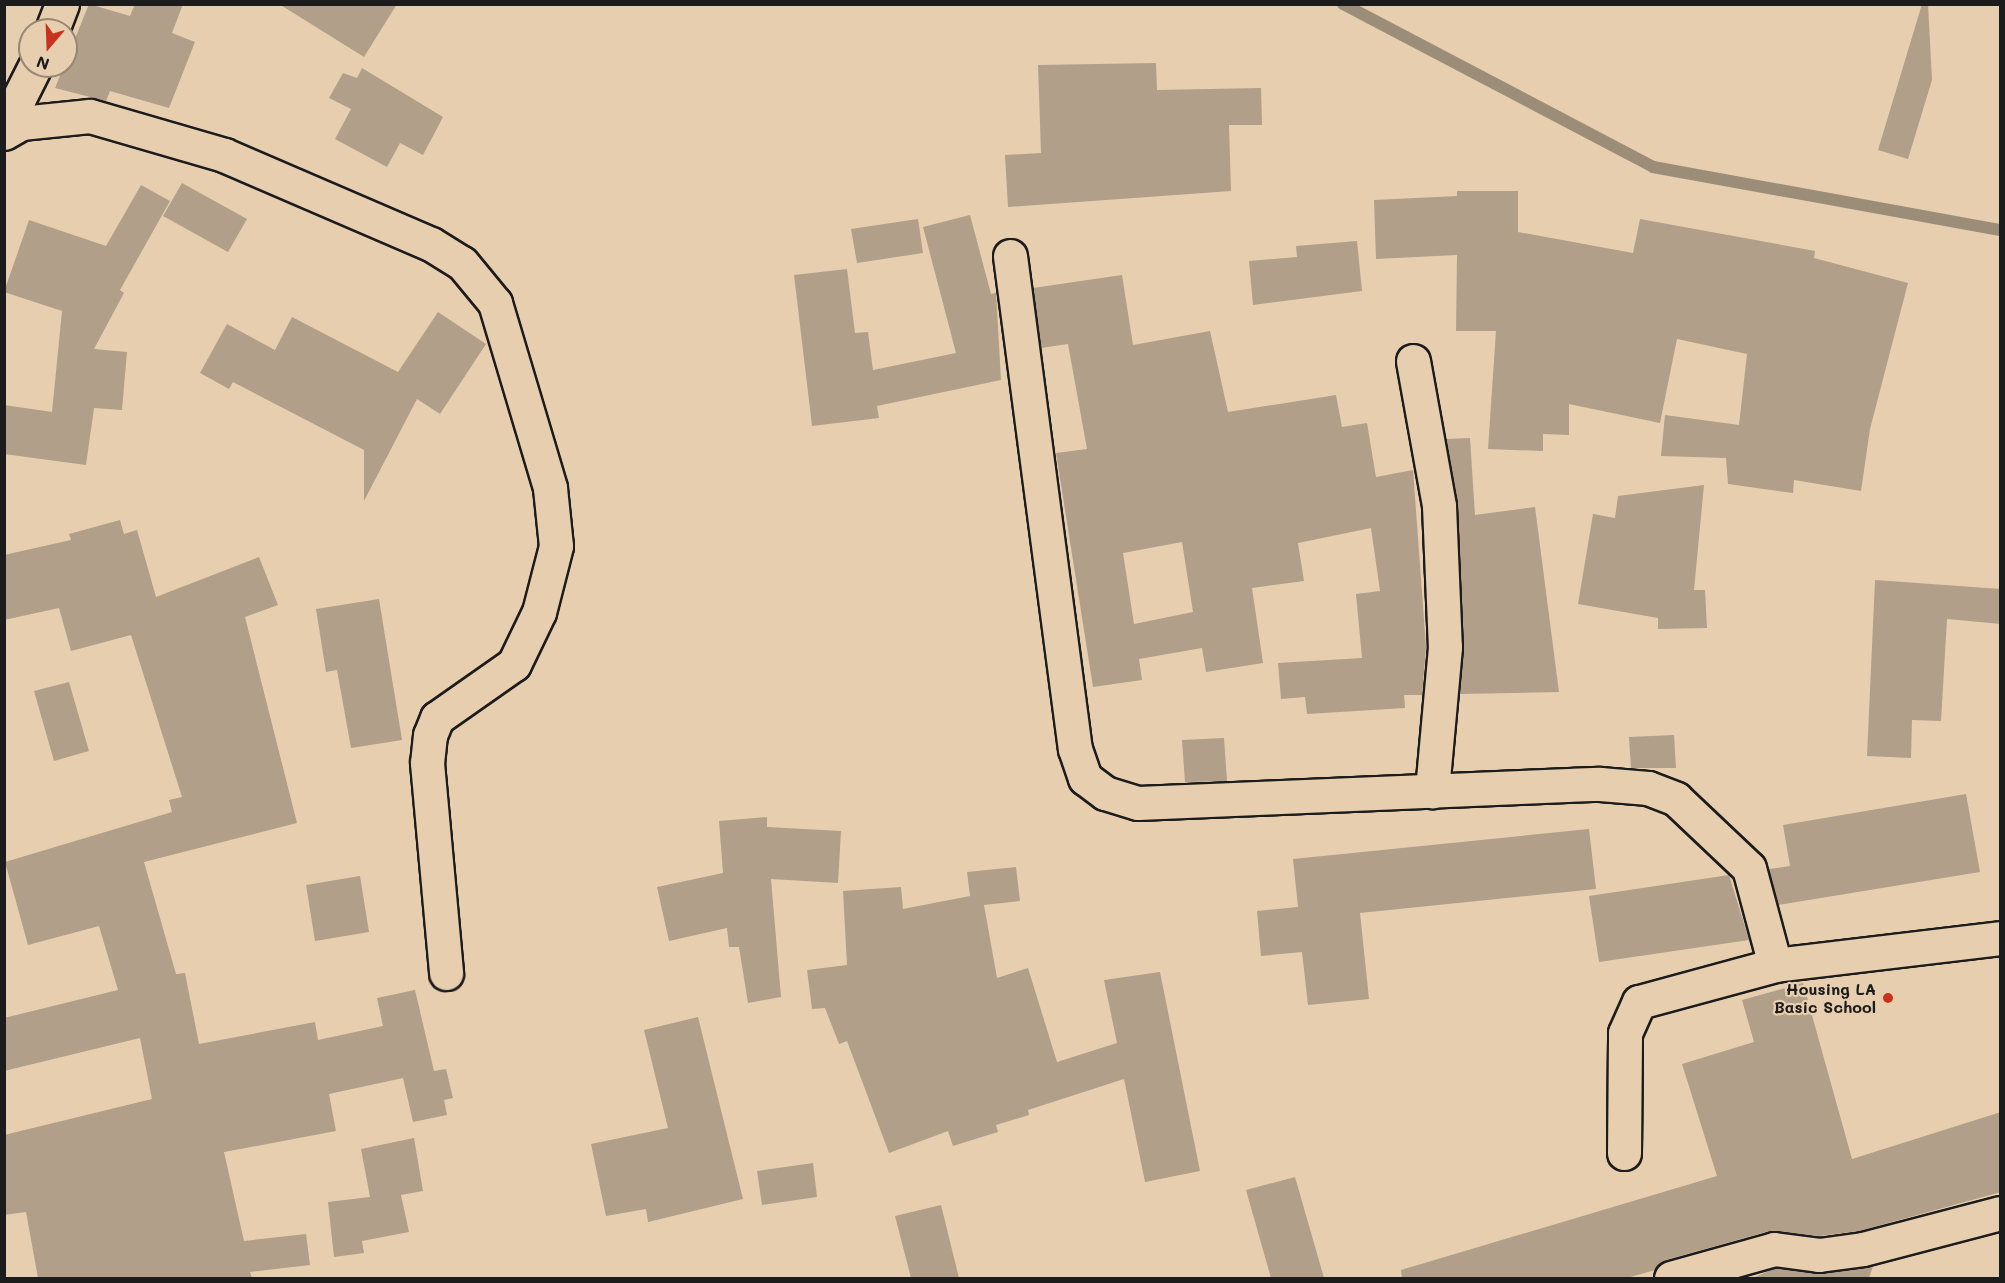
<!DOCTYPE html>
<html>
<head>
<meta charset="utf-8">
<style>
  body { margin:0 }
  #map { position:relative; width:2005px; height:1283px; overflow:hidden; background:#e7ceaf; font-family:Mali,sans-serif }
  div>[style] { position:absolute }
  .stream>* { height:12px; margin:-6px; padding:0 6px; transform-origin:6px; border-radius:6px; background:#9c8d79 }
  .building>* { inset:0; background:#b19f89 }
  .roads { filter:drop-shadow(2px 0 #1c1c1c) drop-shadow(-2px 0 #1c1c1c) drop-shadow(0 2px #1c1c1c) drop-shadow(0 -2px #1c1c1c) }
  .minor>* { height:33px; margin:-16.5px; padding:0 16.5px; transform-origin:16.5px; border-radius:16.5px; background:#e7ceaf }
  .dots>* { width:16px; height:16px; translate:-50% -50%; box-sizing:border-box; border:3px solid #e7ceaf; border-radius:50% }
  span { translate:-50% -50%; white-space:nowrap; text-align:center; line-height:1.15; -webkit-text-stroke:4.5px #e7ceaf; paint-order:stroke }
  .poi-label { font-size:16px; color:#1c1c1c; font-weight:700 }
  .right { translate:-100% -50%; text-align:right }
  .frame { position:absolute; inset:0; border:6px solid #1c1c1c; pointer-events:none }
  .north { position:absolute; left:18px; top:18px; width:60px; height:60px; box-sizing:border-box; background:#e7ceaf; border:2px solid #968774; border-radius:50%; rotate:199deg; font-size:16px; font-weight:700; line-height:24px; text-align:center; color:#1c1c1c }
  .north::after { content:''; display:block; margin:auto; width:21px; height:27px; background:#c8321e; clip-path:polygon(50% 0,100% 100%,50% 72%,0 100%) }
</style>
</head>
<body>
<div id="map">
  <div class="stream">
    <i style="left:1343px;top:4px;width:350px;rotate:27.7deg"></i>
    <i style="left:1653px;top:167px;width:353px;rotate:10.3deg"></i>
  </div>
  <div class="building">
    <i style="clip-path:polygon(89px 4px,130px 16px,135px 4px,183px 4px,172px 33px,195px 42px,169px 108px,110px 91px,106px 101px,55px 88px)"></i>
    <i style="clip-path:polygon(279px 4px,397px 4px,364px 57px)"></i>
    <i style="clip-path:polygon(1922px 4px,1928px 4px,1932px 80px,1908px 159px,1878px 150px)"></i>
    <i style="clip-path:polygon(1156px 63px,1157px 90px,1261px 88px,1262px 125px,1229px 125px,1231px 191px,1008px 207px,1005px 155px,1041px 153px,1038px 65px)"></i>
    <i style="clip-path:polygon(362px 68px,443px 117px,423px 155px,400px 143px,387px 167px,335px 139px,351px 109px,329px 98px,343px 73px,357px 78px)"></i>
    <i style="clip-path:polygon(182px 183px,247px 219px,228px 252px,163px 216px)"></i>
    <i style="clip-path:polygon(141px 185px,170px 201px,120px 290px,124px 293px,94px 349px,127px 352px,122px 410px,94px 408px,86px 465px,4px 454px,4px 405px,52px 412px,62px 311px,4px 292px,29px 220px,106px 246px)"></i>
    <i style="clip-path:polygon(1457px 191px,1518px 191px,1518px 232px,1633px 253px,1640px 219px,1815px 251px,1814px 258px,1908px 283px,1870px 429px,1861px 491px,1794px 480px,1793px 493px,1728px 484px,1726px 458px,1661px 456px,1665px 415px,1739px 425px,1747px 354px,1677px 339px,1660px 423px,1569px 404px,1569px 435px,1543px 434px,1543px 451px,1488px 449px,1496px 331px,1456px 331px,1457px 255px,1376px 259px,1374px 200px,1457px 196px)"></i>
    <i style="clip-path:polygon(970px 215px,991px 294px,996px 293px,1001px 380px,877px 406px,879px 418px,812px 426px,794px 275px,847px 269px,855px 333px,868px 332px,873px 370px,956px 353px,923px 227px)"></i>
    <i style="clip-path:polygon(918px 219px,923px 253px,857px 263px,851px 229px)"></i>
    <i style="clip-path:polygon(1357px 241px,1362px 291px,1253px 305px,1249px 261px,1297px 257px,1296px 246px)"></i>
    <i style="clip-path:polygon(evenodd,1122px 275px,1133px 345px,1210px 331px,1228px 412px,1336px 395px,1342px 427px,1367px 423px,1376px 477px,1413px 470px,1426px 647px,1422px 695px,1404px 695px,1405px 708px,1307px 714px,1305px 697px,1281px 699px,1278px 663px,1362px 658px,1356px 594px,1380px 591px,1371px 528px,1298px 543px,1304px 581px,1252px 588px,1263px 663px,1206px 672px,1202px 648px,1139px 659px,1142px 680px,1093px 687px,1056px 453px,1087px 449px,1068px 344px,1041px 348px,1033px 288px,1122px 275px,1182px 542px,1193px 612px,1134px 624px,1123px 553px,1182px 542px)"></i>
    <i style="clip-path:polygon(438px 312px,486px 344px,440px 414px,417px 399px,364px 501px,364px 450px,233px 382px,229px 389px,200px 373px,227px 324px,275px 350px,292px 317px,398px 372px)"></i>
    <i style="clip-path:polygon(1470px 438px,1475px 515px,1535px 507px,1559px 692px,1460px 694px,1464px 646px,1458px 505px,1446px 439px)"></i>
    <i style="clip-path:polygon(1704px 485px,1694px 590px,1705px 590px,1707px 628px,1658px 629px,1658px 618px,1578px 604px,1593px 514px,1615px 518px,1618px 496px)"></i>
    <i style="clip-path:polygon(120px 520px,124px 534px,137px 530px,156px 597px,259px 557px,278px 605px,245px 617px,297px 823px,144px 862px,176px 974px,185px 973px,199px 1044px,315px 1022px,318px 1040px,383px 1026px,377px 998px,415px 990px,434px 1071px,446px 1069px,453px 1098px,444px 1100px,447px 1115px,413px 1122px,403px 1078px,329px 1094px,336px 1131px,224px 1152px,244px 1241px,306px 1234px,310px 1265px,250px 1272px,252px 1278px,38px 1278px,26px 1212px,4px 1215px,4px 1135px,152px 1099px,140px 1038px,4px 1071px,4px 1018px,118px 990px,99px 926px,28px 945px,5px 862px,172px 812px,169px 800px,182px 797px,131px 635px,71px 651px,59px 608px,4px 620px,4px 555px,71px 540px,69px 534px)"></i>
    <i style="clip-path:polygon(1875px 580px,2001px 589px,2001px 624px,1947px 619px,1941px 721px,1912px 720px,1911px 758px,1867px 756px)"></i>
    <i style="clip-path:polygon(379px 599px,402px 740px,351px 748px,337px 670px,326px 672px,316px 609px)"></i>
    <i style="clip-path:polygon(69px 682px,89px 751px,54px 761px,34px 691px)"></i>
    <i style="clip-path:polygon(1674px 735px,1676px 768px,1631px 768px,1629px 737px)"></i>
    <i style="clip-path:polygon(1224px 738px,1227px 781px,1185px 782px,1182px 740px)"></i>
    <i style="clip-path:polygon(1966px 794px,1980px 872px,1778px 905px,1769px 869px,1790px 866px,1783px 825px)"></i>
    <i style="clip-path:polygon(767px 817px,767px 827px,841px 831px,838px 883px,771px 879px,781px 997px,748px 1003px,739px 947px,729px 947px,727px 928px,669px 941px,657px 887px,723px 873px,719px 821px)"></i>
    <i style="clip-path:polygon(1589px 829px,1596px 889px,1360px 913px,1369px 999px,1308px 1005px,1302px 952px,1261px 956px,1257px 911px,1298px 907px,1293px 859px)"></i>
    <i style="clip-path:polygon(1016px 867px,1020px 901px,984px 905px,997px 978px,1028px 968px,1057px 1062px,1117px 1043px,1104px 980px,1160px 972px,1200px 1171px,1145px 1182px,1124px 1079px,1028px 1110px,1029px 1115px,996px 1125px,998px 1132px,953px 1146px,948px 1131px,889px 1153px,847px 1041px,839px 1044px,825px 1008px,812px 1009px,807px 970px,847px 965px,843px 891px,901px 887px,903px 909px,970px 896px,967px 872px)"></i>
    <i style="clip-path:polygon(1729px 875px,1749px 940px,1599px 962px,1589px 896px)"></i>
    <i style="clip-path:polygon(360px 876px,369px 932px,315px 941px,306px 885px)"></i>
    <i style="clip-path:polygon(1803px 983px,1852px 1159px,2001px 1112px,2001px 1192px,1859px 1231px,1819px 1236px,1769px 1231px,1666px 1260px,1655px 1270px,1627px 1278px,1402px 1278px,1401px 1270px,1717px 1176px,1682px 1064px,1754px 1042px,1742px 1000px)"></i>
    <i style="clip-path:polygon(698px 1017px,743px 1199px,648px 1222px,646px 1209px,606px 1216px,591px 1144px,668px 1128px,644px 1030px)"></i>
    <i style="clip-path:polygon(414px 1138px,423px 1191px,401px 1195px,409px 1232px,362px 1241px,364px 1253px,334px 1257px,328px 1202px,370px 1197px,361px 1149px)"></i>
    <i style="clip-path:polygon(813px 1163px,817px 1197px,762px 1205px,757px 1171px)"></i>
    <i style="clip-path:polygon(1295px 1177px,1324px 1278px,1271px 1278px,1246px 1190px)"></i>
    <i style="clip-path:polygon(941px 1205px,959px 1278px,911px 1278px,895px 1216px)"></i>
    <i style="clip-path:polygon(1873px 1266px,1869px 1278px,1753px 1278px,1775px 1268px,1821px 1274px)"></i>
  </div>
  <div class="roads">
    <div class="minor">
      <i style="left:52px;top:30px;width:28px;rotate:-69deg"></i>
      <i style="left:4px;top:128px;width:69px;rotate:-63.4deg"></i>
      <i style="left:4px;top:133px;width:20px;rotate:-30deg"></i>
      <i style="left:21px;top:123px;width:69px;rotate:-5.8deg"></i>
      <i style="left:90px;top:116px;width:140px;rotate:16.2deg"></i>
      <i style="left:224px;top:155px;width:225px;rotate:23.3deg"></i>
      <i style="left:431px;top:244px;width:36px;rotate:32deg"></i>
      <i style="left:462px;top:263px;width:52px;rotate:50.5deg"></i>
      <i style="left:495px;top:303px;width:193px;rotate:73.4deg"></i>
      <i style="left:550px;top:488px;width:58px;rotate:84.1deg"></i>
      <i style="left:556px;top:546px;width:68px;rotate:104.4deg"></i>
      <i style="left:539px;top:612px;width:58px;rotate:115.7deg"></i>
      <i style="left:514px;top:664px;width:94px;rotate:145deg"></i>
      <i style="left:437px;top:718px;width:18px;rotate:112deg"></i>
      <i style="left:430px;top:735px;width:28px;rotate:96deg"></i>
      <i style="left:427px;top:763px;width:211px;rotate:84.8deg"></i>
      <i style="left:1010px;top:256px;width:497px;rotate:82.5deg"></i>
      <i style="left:1075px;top:749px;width:31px;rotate:71deg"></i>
      <i style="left:1085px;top:778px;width:25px;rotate:37deg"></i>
      <i style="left:1105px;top:793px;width:34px;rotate:17deg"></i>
      <i style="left:1138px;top:803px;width:462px;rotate:-2.4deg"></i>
      <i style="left:1600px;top:784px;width:48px;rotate:4.8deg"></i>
      <i style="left:1648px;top:788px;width:30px;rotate:21deg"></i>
      <i style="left:1676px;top:799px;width:100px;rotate:43.4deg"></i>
      <i style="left:1749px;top:868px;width:100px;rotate:75deg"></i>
      <i style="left:1413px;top:361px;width:147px;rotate:79.8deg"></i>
      <i style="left:1439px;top:506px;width:141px;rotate:87.6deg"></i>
      <i style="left:1445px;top:647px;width:145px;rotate:95.2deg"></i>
      <i style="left:1624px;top:1153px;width:120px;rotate:-89.5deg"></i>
      <i style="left:1625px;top:1033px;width:34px;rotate:-66deg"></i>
      <i style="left:1639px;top:1002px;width:141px;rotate:-15.2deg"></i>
      <i style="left:1775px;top:965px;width:227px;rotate:-6.8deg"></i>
      <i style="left:1671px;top:1278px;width:107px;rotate:-15.7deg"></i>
      <i style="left:1774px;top:1249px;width:45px;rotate:7.6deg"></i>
      <i style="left:1819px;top:1255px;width:44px;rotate:-7.8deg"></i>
      <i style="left:1863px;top:1249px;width:142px;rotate:-14.7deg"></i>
    </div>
  </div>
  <div class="dots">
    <i style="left:1888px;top:998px;background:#c8321e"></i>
  </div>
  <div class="poi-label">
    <span class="right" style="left:1876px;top:998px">Housing LA<br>Basic School</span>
  </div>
  <div class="frame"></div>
  <div class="north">N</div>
</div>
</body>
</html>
